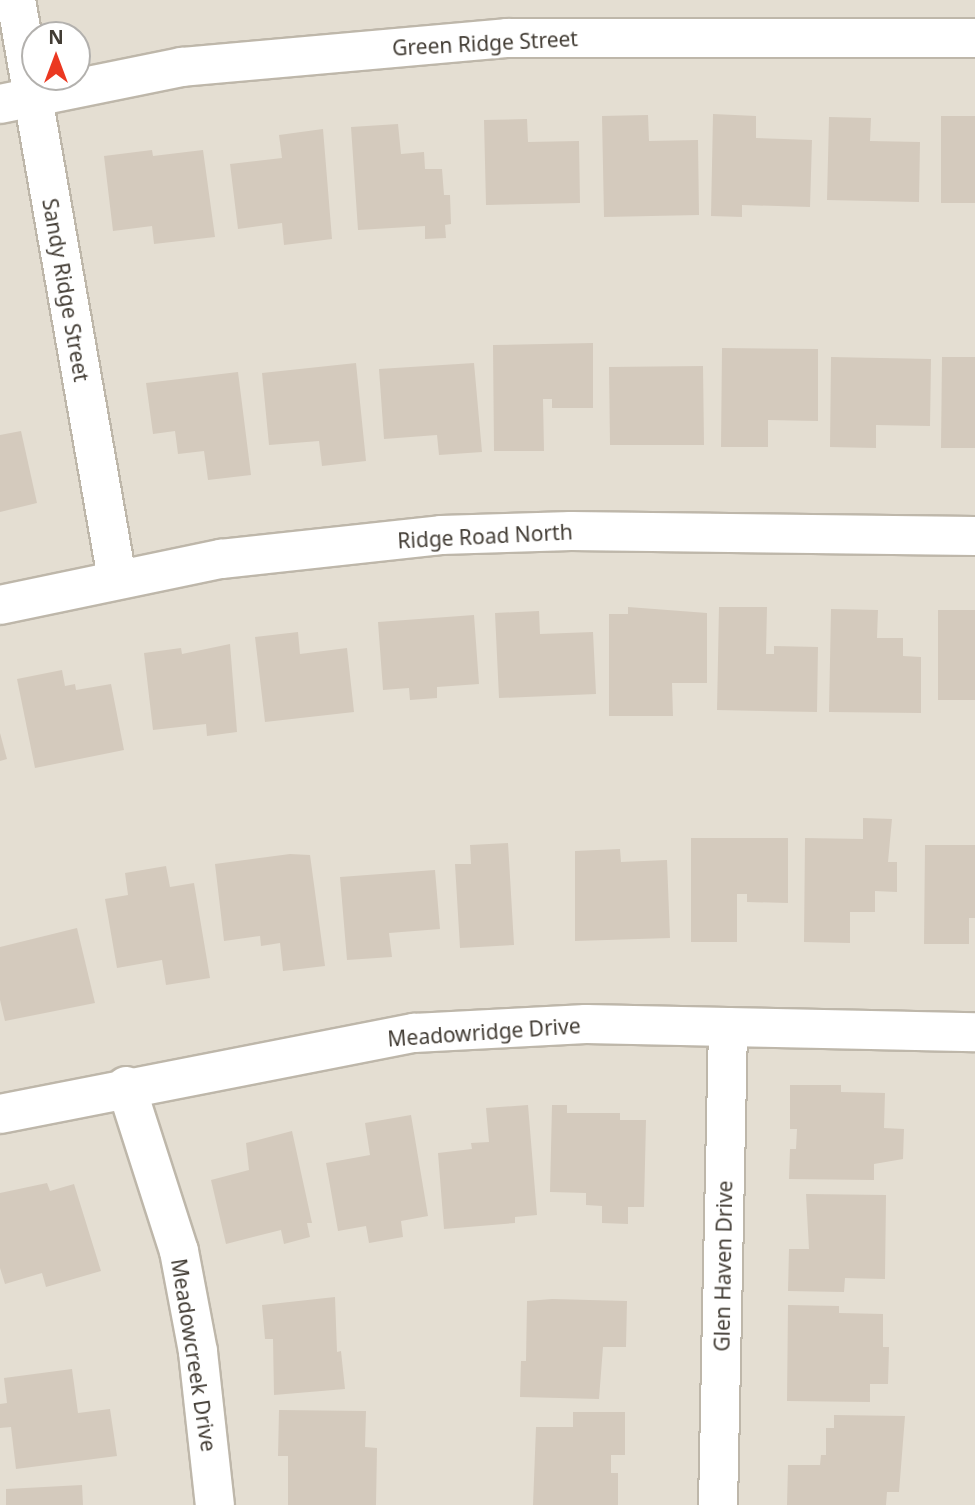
<!DOCTYPE html>
<html>
<head>
<meta charset="utf-8">
<style>
  body { margin:0 }
  #map { position:relative; width:975px; height:1505px; overflow:hidden; background:#f1ece4; font-family:"Noto Sans",sans-serif }
  div>[style] { position:absolute }
  .residential>* { inset:0; background:#e4ded2 }
  .building>* { inset:0; background:#d4cabd }
  .roads { filter:drop-shadow(2px 0 #beb7aa) drop-shadow(-2px 0 #beb7aa) drop-shadow(0 2px #beb7aa) drop-shadow(0 -2px #beb7aa) }
  .minor>* { height:38px; margin:-19px; padding:0 19px; transform-origin:19px; border-radius:19px; background:#fff }
  span { translate:-50% -50%; white-space:nowrap; text-align:center; line-height:1.15; -webkit-text-stroke:5px #fff; paint-order:stroke }
  .street-label { font-size:21px; color:#423c34 }
  .north { position:absolute; left:21px; top:21px; width:70px; height:70px; box-sizing:border-box; background:#fff; border:2px solid #b3b1ae; border-radius:50%; rotate:0deg; font-size:19px; font-weight:700; line-height:28px; text-align:center; color:#423c34 }
  .north::after { content:''; display:block; margin:auto; width:24px; height:32px; background:#eb3821; clip-path:polygon(50% 0,100% 100%,50% 72%,0 100%) }
</style>
</head>
<body>
<div id="map">
  <div class="residential">
    <i style="clip-path:polygon(evenodd,0 0,975px 0,975px 1505px,0 1505px,0 0,35px 35px,77px 35px,77px 77px,35px 77px,35px 35px)"></i>
  </div>
  <div class="building">
    <i style="clip-path:polygon(713px 114px,756px 116px,756px 138px,812px 140px,810px 207px,742px 205px,742px 217px,711px 216px)"></i>
    <i style="clip-path:polygon(648px 115px,649px 141px,698px 140px,699px 215px,604px 217px,602px 116px)"></i>
    <i style="clip-path:polygon(941px 116px,975px 116px,975px 203px,941px 203px)"></i>
    <i style="clip-path:polygon(829px 117px,871px 118px,870px 141px,920px 142px,919px 202px,827px 200px)"></i>
    <i style="clip-path:polygon(527px 119px,528px 142px,579px 141px,580px 203px,486px 205px,484px 120px)"></i>
    <i style="clip-path:polygon(398px 124px,401px 154px,424px 152px,425px 169px,442px 169px,444px 195px,450px 195px,451px 224px,445px 225px,446px 238px,425px 239px,425px 226px,358px 230px,351px 127px)"></i>
    <i style="clip-path:polygon(323px 129px,332px 239px,284px 245px,282px 223px,238px 229px,230px 164px,282px 158px,279px 135px)"></i>
    <i style="clip-path:polygon(152px 150px,153px 156px,203px 150px,215px 237px,154px 244px,152px 226px,113px 231px,104px 156px)"></i>
    <i style="clip-path:polygon(593px 343px,593px 408px,552px 408px,552px 399px,543px 399px,544px 451px,494px 451px,493px 345px)"></i>
    <i style="clip-path:polygon(722px 348px,818px 349px,818px 421px,768px 420px,768px 447px,721px 447px)"></i>
    <i style="clip-path:polygon(831px 357px,931px 359px,930px 426px,876px 425px,876px 448px,830px 447px)"></i>
    <i style="clip-path:polygon(942px 357px,975px 357px,975px 448px,941px 448px)"></i>
    <i style="clip-path:polygon(356px 363px,366px 461px,322px 466px,319px 441px,269px 445px,262px 373px)"></i>
    <i style="clip-path:polygon(474px 363px,482px 452px,439px 455px,437px 435px,384px 439px,379px 369px)"></i>
    <i style="clip-path:polygon(703px 366px,704px 445px,610px 445px,609px 367px)"></i>
    <i style="clip-path:polygon(238px 372px,251px 475px,208px 480px,204px 451px,178px 454px,175px 431px,153px 434px,146px 383px)"></i>
    <i style="clip-path:polygon(21px 431px,37px 503px,0 512px,0 435px)"></i>
    <i style="clip-path:polygon(628px 607px,707px 613px,707px 683px,672px 683px,673px 716px,609px 716px,609px 614px,628px 614px)"></i>
    <i style="clip-path:polygon(719px 607px,767px 607px,766px 654px,774px 654px,774px 646px,818px 647px,817px 712px,717px 710px)"></i>
    <i style="clip-path:polygon(831px 609px,878px 610px,877px 638px,903px 638px,903px 656px,921px 657px,921px 713px,829px 712px)"></i>
    <i style="clip-path:polygon(938px 610px,975px 610px,975px 700px,938px 700px)"></i>
    <i style="clip-path:polygon(539px 611px,540px 634px,593px 632px,596px 694px,499px 698px,495px 613px)"></i>
    <i style="clip-path:polygon(474px 615px,479px 684px,437px 687px,437px 698px,410px 700px,409px 688px,383px 690px,378px 622px)"></i>
    <i style="clip-path:polygon(298px 632px,300px 654px,347px 648px,354px 712px,265px 722px,255px 637px)"></i>
    <i style="clip-path:polygon(230px 644px,237px 732px,207px 736px,206px 724px,153px 730px,144px 653px,181px 648px,182px 654px)"></i>
    <i style="clip-path:polygon(62px 670px,65px 686px,75px 684px,76px 690px,111px 684px,124px 750px,35px 768px,17px 679px)"></i>
    <i style="clip-path:polygon(0 733px,7px 759px,0 761px)"></i>
    <i style="clip-path:polygon(863px 818px,892px 819px,888px 862px,897px 862px,897px 892px,875px 891px,875px 912px,850px 912px,850px 943px,804px 942px,805px 838px,863px 839px)"></i>
    <i style="clip-path:polygon(691px 838px,788px 838px,788px 903px,747px 902px,747px 894px,737px 894px,737px 942px,691px 942px)"></i>
    <i style="clip-path:polygon(508px 843px,514px 945px,460px 948px,455px 864px,471px 864px,470px 845px)"></i>
    <i style="clip-path:polygon(925px 845px,975px 845px,975px 918px,969px 918px,969px 944px,924px 944px)"></i>
    <i style="clip-path:polygon(620px 849px,621px 862px,667px 860px,670px 938px,575px 941px,575px 851px)"></i>
    <i style="clip-path:polygon(290px 854px,310px 855px,325px 966px,283px 971px,280px 943px,261px 946px,260px 936px,224px 941px,215px 864px)"></i>
    <i style="clip-path:polygon(166px 866px,170px 887px,194px 883px,210px 978px,166px 985px,162px 960px,117px 968px,105px 899px,128px 895px,125px 873px)"></i>
    <i style="clip-path:polygon(435px 870px,440px 929px,389px 933px,392px 957px,347px 960px,340px 877px)"></i>
    <i style="clip-path:polygon(77px 928px,95px 1003px,5px 1021px,0 1000px,0 947px)"></i>
    <i style="clip-path:polygon(790px 1085px,841px 1085px,841px 1092px,885px 1093px,884px 1128px,904px 1129px,903px 1159px,874px 1164px,874px 1180px,789px 1179px,790px 1149px,796px 1149px,797px 1129px,790px 1129px)"></i>
    <i style="clip-path:polygon(528px 1105px,537px 1215px,515px 1217px,515px 1223px,444px 1229px,438px 1153px,472px 1149px,471px 1143px,489px 1142px,486px 1108px)"></i>
    <i style="clip-path:polygon(552px 1105px,567px 1105px,567px 1113px,620px 1113px,620px 1120px,646px 1120px,644px 1207px,628px 1207px,628px 1224px,602px 1223px,602px 1206px,586px 1205px,586px 1193px,550px 1192px)"></i>
    <i style="clip-path:polygon(411px 1115px,428px 1216px,401px 1221px,403px 1237px,369px 1243px,366px 1226px,338px 1231px,326px 1163px,370px 1155px,365px 1123px)"></i>
    <i style="clip-path:polygon(292px 1131px,312px 1223px,307px 1223px,310px 1237px,284px 1244px,281px 1230px,226px 1244px,211px 1180px,249px 1170px,246px 1143px)"></i>
    <i style="clip-path:polygon(47px 1183px,50px 1191px,74px 1184px,101px 1271px,46px 1287px,42px 1273px,5px 1284px,0 1268px,0 1193px)"></i>
    <i style="clip-path:polygon(806px 1194px,886px 1195px,885px 1279px,845px 1278px,844px 1292px,788px 1291px,789px 1249px,809px 1249px)"></i>
    <i style="clip-path:polygon(335px 1297px,337px 1352px,341px 1351px,345px 1389px,274px 1395px,273px 1339px,265px 1339px,262px 1305px)"></i>
    <i style="clip-path:polygon(552px 1299px,627px 1301px,626px 1347px,603px 1347px,599px 1399px,520px 1397px,521px 1361px,526px 1361px,527px 1301px)"></i>
    <i style="clip-path:polygon(788px 1305px,839px 1306px,839px 1313px,883px 1314px,883px 1347px,889px 1347px,888px 1384px,870px 1384px,870px 1402px,787px 1401px)"></i>
    <i style="clip-path:polygon(72px 1369px,78px 1413px,110px 1409px,117px 1456px,16px 1469px,11px 1427px,0 1428px,0 1404px,7px 1403px,4px 1378px)"></i>
    <i style="clip-path:polygon(279px 1410px,366px 1411px,365px 1447px,377px 1448px,376px 1505px,288px 1505px,288px 1456px,278px 1456px)"></i>
    <i style="clip-path:polygon(573px 1412px,625px 1412px,625px 1455px,611px 1455px,611px 1473px,618px 1473px,618px 1505px,533px 1505px,536px 1427px,573px 1427px)"></i>
    <i style="clip-path:polygon(834px 1415px,905px 1416px,899px 1492px,887px 1492px,886px 1505px,787px 1505px,788px 1465px,820px 1465px,821px 1455px,826px 1455px,826px 1428px,834px 1428px)"></i>
    <i style="clip-path:polygon(82px 1485px,83px 1505px,6px 1505px,6px 1489px)"></i>
  </div>
  <div class="roads">
    <div class="minor">
      <i style="left:16px;top:0;width:588px;rotate:80.1deg"></i>
      <i style="left:0;top:104px;width:186px;rotate:-11.5deg"></i>
      <i style="left:182px;top:67px;width:326px;rotate:-5.1deg"></i>
      <i style="left:507px;top:38px;width:468px"></i>
      <i style="left:0;top:605px;width:226px;rotate:-11.8deg"></i>
      <i style="left:221px;top:559px;width:221px;rotate:-6.2deg"></i>
      <i style="left:441px;top:535px;width:130px;rotate:-1.8deg"></i>
      <i style="left:571px;top:531px;width:404px;rotate:0.7deg"></i>
      <i style="left:126px;top:1086px;width:173px;rotate:72.2deg"></i>
      <i style="left:179px;top:1251px;width:103px;rotate:79.3deg"></i>
      <i style="left:198px;top:1352px;width:154px;rotate:83.7deg"></i>
      <i style="left:0;top:1114px;width:422px;rotate:-11.1deg"></i>
      <i style="left:414px;top:1033px;width:172px;rotate:-3deg"></i>
      <i style="left:586px;top:1024px;width:389px;rotate:1.2deg"></i>
      <i style="left:718px;top:1505px;width:478px;rotate:-88.8deg"></i>
    </div>
  </div>
  <div class="street-label">
    <span style="left:485px;top:43px;rotate:-3deg">Green Ridge Street</span>
    <span style="left:66px;top:290px;rotate:80deg">Sandy Ridge Street</span>
    <span style="left:485px;top:536px;rotate:-3deg">Ridge Road North</span>
    <span style="left:484px;top:1032px;rotate:-4deg">Meadowridge Drive</span>
    <span style="left:723px;top:1266px;rotate:-89deg">Glen Haven Drive</span>
    <span style="left:194px;top:1355px;rotate:81deg">Meadowcreek Drive</span>
  </div>
  <div class="north">N</div>
</div>
</body>
</html>
